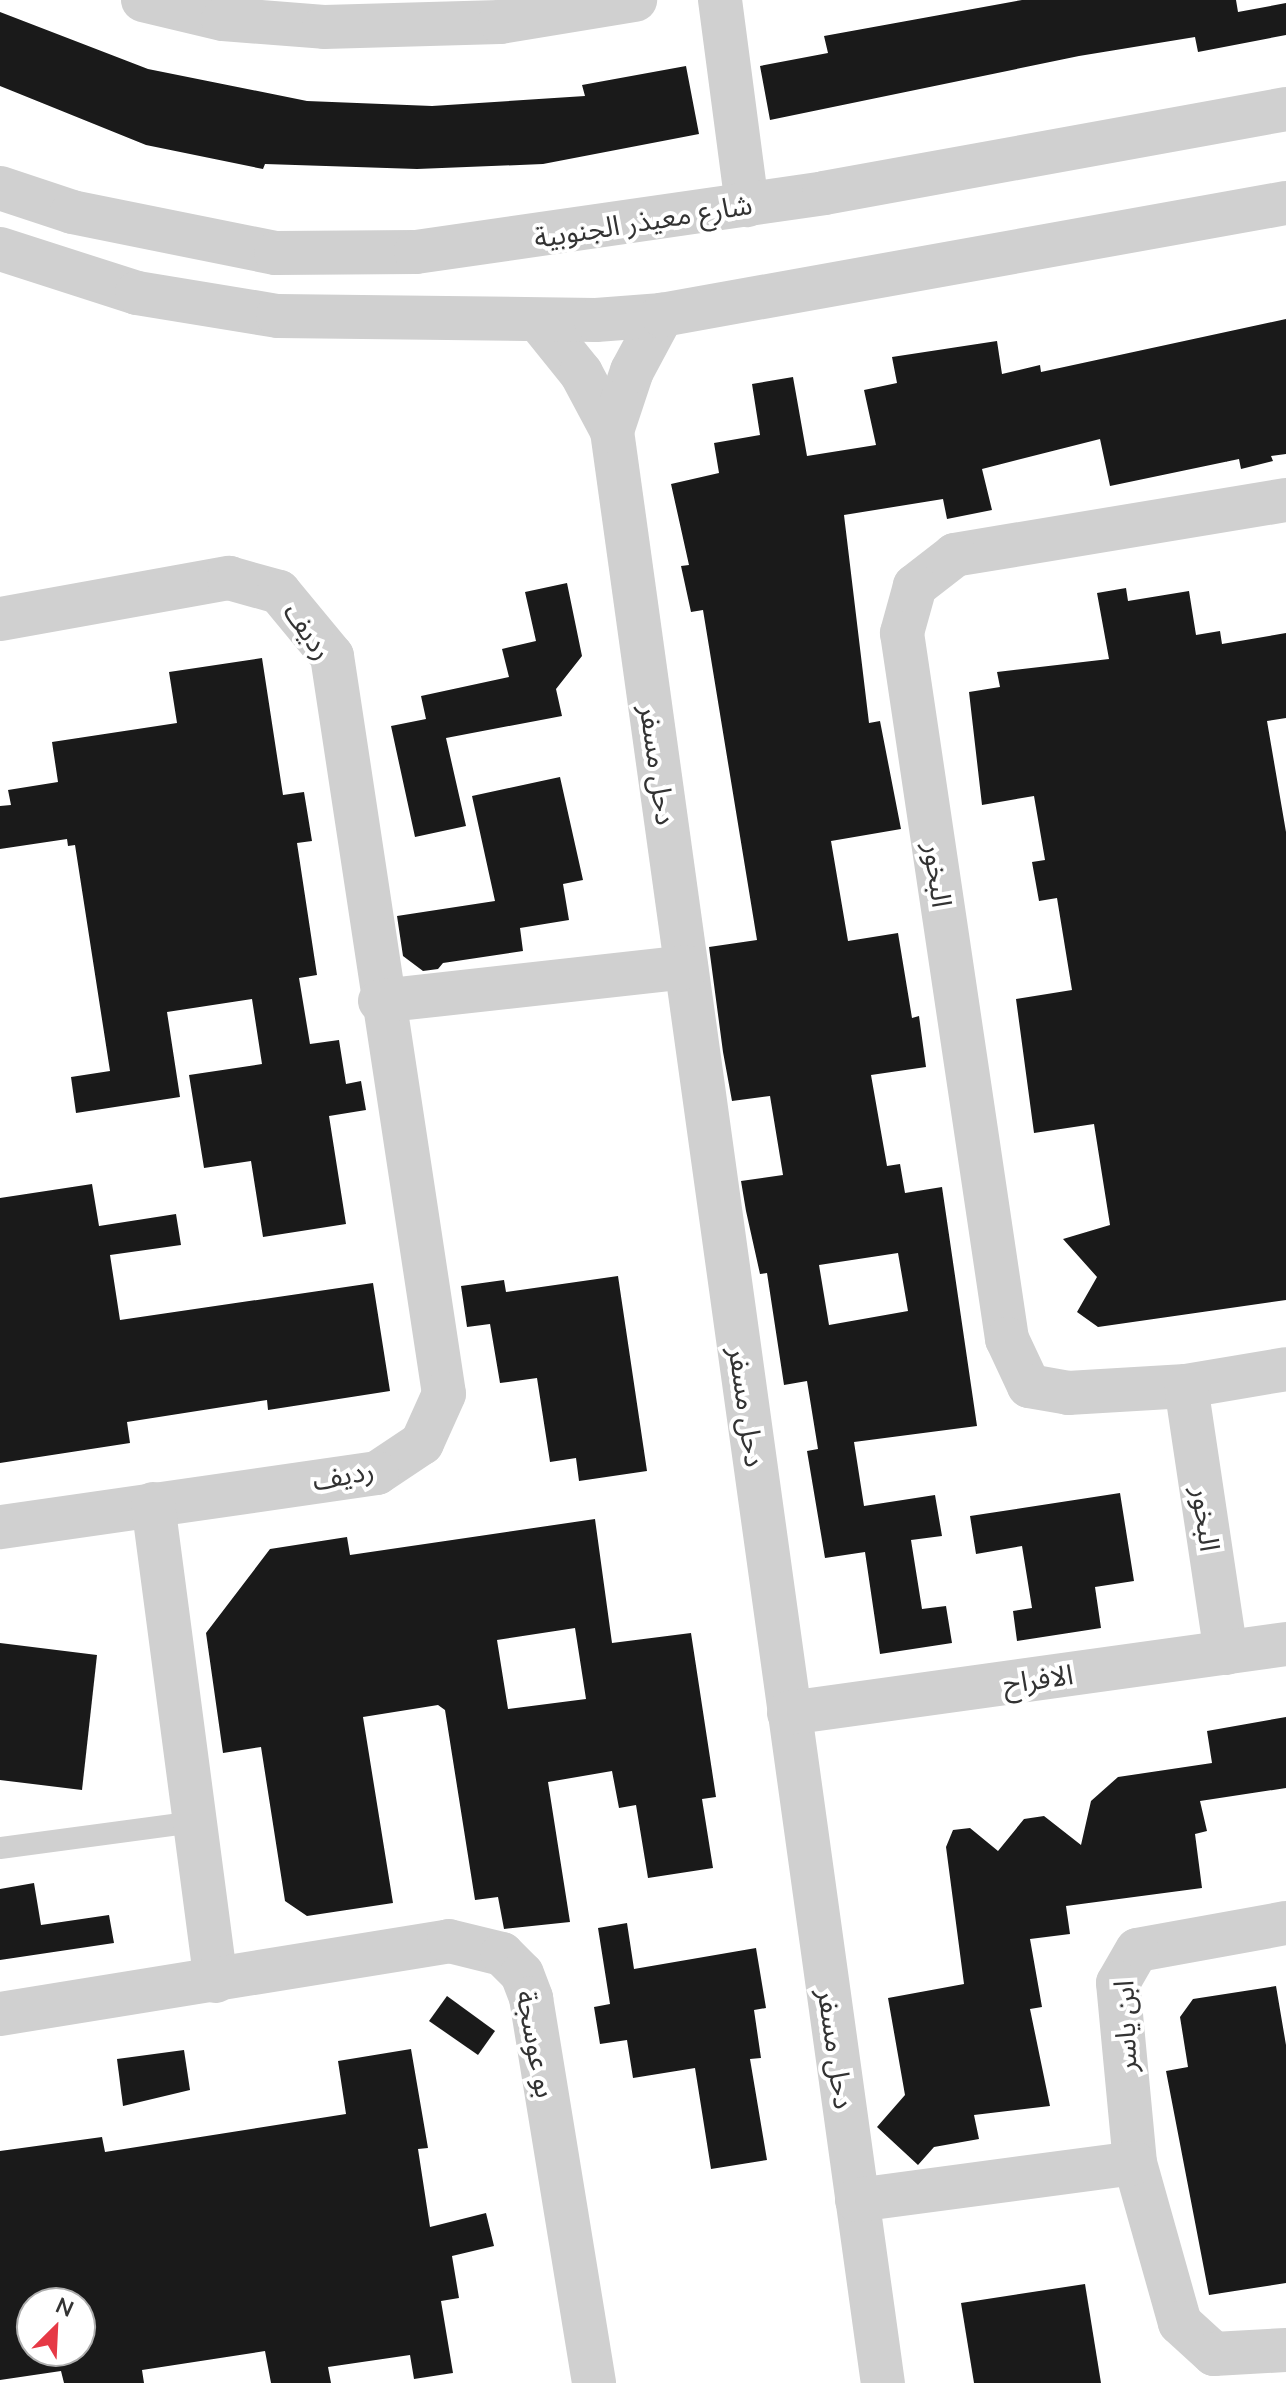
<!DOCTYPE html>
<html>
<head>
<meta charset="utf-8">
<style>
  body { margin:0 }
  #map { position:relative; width:1286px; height:2383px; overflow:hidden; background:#fff; font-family:Mulish,"Noto Sans Arabic",sans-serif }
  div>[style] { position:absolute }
  .building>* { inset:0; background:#1a1a1a }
  .service>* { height:22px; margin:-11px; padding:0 11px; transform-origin:11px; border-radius:11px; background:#d0d0d0 }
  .minor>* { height:44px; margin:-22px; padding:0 22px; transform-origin:22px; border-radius:22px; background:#d0d0d0 }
  .tertiary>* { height:44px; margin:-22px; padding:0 22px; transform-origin:22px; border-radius:22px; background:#d0d0d0 }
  span { translate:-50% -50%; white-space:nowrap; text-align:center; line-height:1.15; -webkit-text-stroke:8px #fff; paint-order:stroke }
  .street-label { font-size:28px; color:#333 }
  .north { position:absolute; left:16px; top:2287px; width:80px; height:80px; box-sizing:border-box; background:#fff; border:2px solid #adadad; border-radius:50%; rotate:24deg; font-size:22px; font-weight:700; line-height:32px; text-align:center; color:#333 }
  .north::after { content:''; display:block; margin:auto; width:28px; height:36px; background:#e63946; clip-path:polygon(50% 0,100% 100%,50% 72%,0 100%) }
</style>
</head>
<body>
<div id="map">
  <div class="building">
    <i style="clip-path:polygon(1022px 0,1236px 0,1238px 12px,1286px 3px,1286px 35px,1198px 52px,1195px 37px,1079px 56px,770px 120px,760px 66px,828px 53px,824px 36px)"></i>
    <i style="clip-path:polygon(0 12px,148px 69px,307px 101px,432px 106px,585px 96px,582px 85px,686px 66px,699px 134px,543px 164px,417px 169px,265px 164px,263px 169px,146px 145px,0 86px)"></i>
    <i style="clip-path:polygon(evenodd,1286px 319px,1286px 454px,1271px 456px,1273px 461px,1241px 469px,1239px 459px,1110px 486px,1100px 439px,982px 469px,992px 510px,947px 519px,943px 499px,844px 515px,869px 723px,880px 721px,901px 829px,831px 841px,848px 941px,898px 933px,912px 1018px,919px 1016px,926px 1067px,871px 1075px,887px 1166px,900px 1164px,905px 1193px,942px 1187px,977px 1426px,854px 1442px,864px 1506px,935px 1495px,942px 1536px,911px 1540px,922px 1609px,946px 1606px,952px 1643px,880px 1654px,865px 1552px,825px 1558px,807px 1451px,818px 1449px,807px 1381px,784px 1385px,767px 1273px,760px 1274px,746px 1211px,741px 1181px,783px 1175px,770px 1096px,732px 1101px,723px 1052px,709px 947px,757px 940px,703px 610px,691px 612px,681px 566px,689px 565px,671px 484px,719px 473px,714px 443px,760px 435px,752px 384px,793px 377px,807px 456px,876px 445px,864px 390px,897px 383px,892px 357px,997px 341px,1002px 374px,1040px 365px,1041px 372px,1286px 319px,898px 1253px,908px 1311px,829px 1325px,819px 1265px,898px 1253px)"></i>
    <i style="clip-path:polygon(567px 583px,582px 656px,556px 689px,562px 716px,446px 738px,466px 826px,415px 837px,391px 726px,426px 719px,421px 696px,509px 677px,502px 649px,536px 641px,525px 592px)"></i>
    <i style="clip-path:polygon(1126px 588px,1128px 601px,1189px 591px,1196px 635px,1220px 631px,1222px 644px,1286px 633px,1286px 718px,1267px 721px,1286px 832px,1286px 1300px,1098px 1327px,1077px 1312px,1097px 1277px,1063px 1239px,1110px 1225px,1094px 1124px,1034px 1133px,1016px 999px,1072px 990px,1057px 898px,1039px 901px,1032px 862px,1045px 860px,1034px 796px,982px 805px,969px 692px,1000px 687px,997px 672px,1109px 659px,1097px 593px)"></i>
    <i style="clip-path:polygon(262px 658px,283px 795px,304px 792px,312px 841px,297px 843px,317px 975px,299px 978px,310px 1044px,339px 1040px,346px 1084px,361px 1081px,366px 1110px,329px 1116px,346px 1224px,263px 1237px,251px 1161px,204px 1168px,189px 1075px,262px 1064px,252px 999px,167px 1012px,180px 1097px,76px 1113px,71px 1077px,110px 1071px,75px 845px,68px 846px,67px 839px,0 849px,0 806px,11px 805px,8px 790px,58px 782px,52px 742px,177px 723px,169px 672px)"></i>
    <i style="clip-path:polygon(560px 777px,583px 880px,563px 884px,569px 920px,520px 928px,523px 951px,443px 963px,438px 969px,423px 971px,403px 956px,397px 916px,495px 901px,472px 796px)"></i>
    <i style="clip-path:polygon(92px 1184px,99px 1226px,176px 1214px,181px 1245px,110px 1255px,120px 1320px,373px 1283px,390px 1391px,268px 1410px,267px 1400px,127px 1422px,130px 1443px,0 1463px,0 1198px)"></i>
    <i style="clip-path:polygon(618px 1276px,647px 1471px,579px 1481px,576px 1458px,550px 1462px,537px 1378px,500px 1383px,490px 1324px,467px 1327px,461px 1286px,504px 1280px,506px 1292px)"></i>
    <i style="clip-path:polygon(1120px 1493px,1134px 1581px,1095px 1587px,1101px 1628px,1017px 1641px,1013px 1611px,1032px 1608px,1022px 1546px,976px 1554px,970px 1516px)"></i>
    <i style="clip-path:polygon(evenodd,595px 1519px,612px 1643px,691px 1633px,716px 1797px,702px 1799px,713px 1868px,648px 1878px,636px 1805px,619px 1808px,612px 1771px,548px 1782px,570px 1922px,504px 1929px,498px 1897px,475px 1900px,445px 1710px,438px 1705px,363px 1717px,393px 1903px,307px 1916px,285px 1901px,261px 1747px,223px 1753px,206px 1633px,270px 1549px,347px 1537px,350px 1555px,595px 1519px,575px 1628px,586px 1699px,508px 1709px,497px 1640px,575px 1628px)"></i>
    <i style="clip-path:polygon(0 1643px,97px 1655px,82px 1790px,0 1780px)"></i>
    <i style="clip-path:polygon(1286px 1717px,1286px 1788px,1200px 1801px,1207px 1831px,1195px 1834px,1202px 1888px,1066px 1906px,1070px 1934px,1030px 1939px,1042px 2007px,1030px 2009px,1050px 2106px,974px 2115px,979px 2139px,934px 2147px,918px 2165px,877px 2127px,905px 2095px,888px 1998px,964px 1984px,946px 1847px,953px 1830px,970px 1828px,998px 1851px,1024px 1819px,1044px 1816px,1081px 1845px,1091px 1801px,1118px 1777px,1212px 1763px,1207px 1731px)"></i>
    <i style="clip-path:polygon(34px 1883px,41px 1925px,109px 1915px,114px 1943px,0 1960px,0 1889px)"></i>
    <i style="clip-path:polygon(627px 1923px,634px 1969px,756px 1948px,766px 2008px,754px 2010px,761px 2058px,750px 2059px,767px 2160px,711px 2169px,695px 2068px,633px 2078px,627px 2040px,600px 2044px,594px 2007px,610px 2004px,598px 1928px)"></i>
    <i style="clip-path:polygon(1276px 1986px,1286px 2045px,1286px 2283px,1209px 2295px,1166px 2071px,1188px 2067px,1180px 2017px,1193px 1999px)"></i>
    <i style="clip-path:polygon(447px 1996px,495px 2031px,478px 2055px,429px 2021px)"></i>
    <i style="clip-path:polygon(evenodd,411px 2049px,428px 2148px,418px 2149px,430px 2227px,486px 2213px,494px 2246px,452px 2256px,459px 2298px,441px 2301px,453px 2373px,414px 2379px,410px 2355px,328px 2367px,331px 2383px,271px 2383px,265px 2351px,142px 2370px,144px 2383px,64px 2383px,61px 2371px,0 2380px,0 2151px,102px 2137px,105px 2152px,346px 2114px,338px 2061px,411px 2049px,32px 2303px,80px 2303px,80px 2351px,32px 2351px,32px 2303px)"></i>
    <i style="clip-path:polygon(184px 2050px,190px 2090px,123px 2106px,117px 2059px)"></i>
    <i style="clip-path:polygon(1085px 2284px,1101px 2383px,974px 2383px,961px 2303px)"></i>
  </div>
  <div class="service">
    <i style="left:0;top:1848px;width:197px;rotate:-7.6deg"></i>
  </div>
  <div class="minor">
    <i style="left:143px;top:0;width:82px;rotate:13.4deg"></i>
    <i style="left:223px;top:19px;width:101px;rotate:4.5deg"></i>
    <i style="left:324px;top:27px;width:176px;rotate:-1.6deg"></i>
    <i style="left:500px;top:22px;width:137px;rotate:-9.3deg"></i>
    <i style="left:720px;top:0;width:207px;rotate:82.5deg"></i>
    <i style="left:539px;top:321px;width:67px;rotate:51.1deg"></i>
    <i style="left:581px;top:373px;width:66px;rotate:61.9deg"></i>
    <i style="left:612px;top:431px;width:1971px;rotate:82.1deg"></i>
    <i style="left:612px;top:431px;width:63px;rotate:-71.6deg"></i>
    <i style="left:632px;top:371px;width:64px;rotate:-61.8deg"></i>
    <i style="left:1286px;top:500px;width:336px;rotate:170.6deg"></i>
    <i style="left:955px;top:555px;width:51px;rotate:142.2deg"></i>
    <i style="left:915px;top:586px;width:49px;rotate:105.5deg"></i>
    <i style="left:902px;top:633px;width:714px;rotate:81.54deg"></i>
    <i style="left:1007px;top:1339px;width:52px;rotate:64.9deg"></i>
    <i style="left:1029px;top:1386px;width:40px;rotate:10deg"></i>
    <i style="left:1068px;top:1393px;width:118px;rotate:-3.4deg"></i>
    <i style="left:1186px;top:1386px;width:101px;rotate:-9.6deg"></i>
    <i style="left:0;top:619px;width:233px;rotate:-10.2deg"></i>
    <i style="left:229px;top:578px;width:52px;rotate:15.6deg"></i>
    <i style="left:279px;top:592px;width:83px;rotate:50.4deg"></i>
    <i style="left:332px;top:656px;width:746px;rotate:81.37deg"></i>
    <i style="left:444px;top:1394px;width:54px;rotate:114.2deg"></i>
    <i style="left:422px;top:1443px;width:54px;rotate:146.3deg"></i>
    <i style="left:377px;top:1473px;width:381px;rotate:171.8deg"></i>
    <i style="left:380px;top:1001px;width:308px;rotate:-6.3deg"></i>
    <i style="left:1186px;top:1386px;width:270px;rotate:81.5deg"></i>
    <i style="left:153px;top:1504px;width:481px;rotate:82.5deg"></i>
    <i style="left:789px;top:1713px;width:502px;rotate:-7.9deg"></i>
    <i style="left:1286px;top:1923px;width:151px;rotate:169.7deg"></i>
    <i style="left:1137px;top:1950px;width:38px;rotate:120deg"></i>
    <i style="left:1118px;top:1983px;width:181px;rotate:84.6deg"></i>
    <i style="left:1135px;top:2163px;width:166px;rotate:74.3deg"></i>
    <i style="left:1180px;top:2323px;width:46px;rotate:42.4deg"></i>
    <i style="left:1214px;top:2354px;width:72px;rotate:-3.2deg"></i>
    <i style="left:0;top:2014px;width:455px;rotate:-9.2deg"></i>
    <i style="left:449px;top:1941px;width:55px;rotate:13.8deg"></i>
    <i style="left:502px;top:1954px;width:28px;rotate:45deg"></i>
    <i style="left:522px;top:1974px;width:26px;rotate:69deg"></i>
    <i style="left:531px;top:1998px;width:390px;rotate:80.7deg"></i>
    <i style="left:857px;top:2200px;width:280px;rotate:-7.6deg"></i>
  </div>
  <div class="tertiary">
    <i style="left:0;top:188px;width:76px;rotate:18.4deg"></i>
    <i style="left:72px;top:212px;width:208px;rotate:11.4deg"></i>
    <i style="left:276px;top:253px;width:140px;rotate:-0.4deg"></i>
    <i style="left:416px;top:252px;width:412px;rotate:-8.2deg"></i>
    <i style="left:824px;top:193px;width:470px;rotate:-10.3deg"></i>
    <i style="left:0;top:249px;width:144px;rotate:17.8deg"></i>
    <i style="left:137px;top:293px;width:143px;rotate:9.3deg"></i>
    <i style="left:278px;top:316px;width:318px;rotate:0.7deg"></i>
    <i style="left:596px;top:320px;width:66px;rotate:-4.3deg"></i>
    <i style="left:662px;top:315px;width:634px;rotate:-10.18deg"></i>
  </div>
  <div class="street-label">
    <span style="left:643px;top:221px;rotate:-9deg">شارع معيذر الجنوبية</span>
    <span style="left:308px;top:631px;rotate:55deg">رديف</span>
    <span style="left:658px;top:765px;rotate:82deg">دحل مسفر</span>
    <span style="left:938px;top:875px;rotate:82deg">البخور</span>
    <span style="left:747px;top:1407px;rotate:82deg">دحل مسفر</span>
    <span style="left:343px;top:1475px;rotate:-11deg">رديف</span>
    <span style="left:1206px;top:1519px;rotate:82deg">البخور</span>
    <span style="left:1038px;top:1679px;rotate:-8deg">الافراح</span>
    <span style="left:1125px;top:2026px;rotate:-92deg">ابن ياسر</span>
    <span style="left:536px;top:2044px;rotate:79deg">بو عوسجة</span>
    <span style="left:836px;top:2049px;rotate:82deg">دحل مسفر</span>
  </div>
  <div class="north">N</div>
</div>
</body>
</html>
